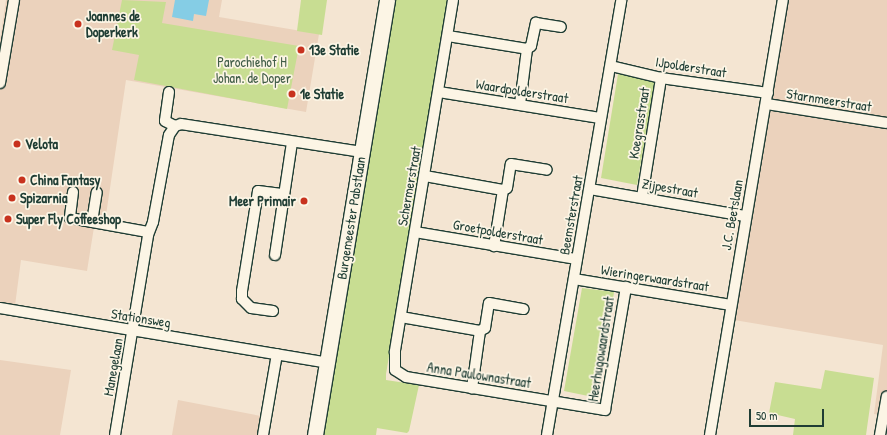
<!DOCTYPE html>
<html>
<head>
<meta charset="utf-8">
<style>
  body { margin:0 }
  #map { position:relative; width:887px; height:435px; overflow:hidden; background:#f4e5d2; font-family:"Patrick Hand",sans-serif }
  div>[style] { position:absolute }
  .built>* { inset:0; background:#ebd2bc }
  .green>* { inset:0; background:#c8dd92 }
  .water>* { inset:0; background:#85cde5 }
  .roads { filter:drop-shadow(1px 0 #1f3d34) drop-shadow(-1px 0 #1f3d34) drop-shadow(0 1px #1f3d34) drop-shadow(0 -1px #1f3d34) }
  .street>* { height:10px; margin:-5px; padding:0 5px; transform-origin:5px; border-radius:5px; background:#fcf5e5 }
  .secondary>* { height:15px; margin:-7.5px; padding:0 7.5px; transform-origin:7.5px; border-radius:7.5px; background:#fcf5e5 }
  .dots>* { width:11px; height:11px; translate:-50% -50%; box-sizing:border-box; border:2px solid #fcf5e5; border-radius:50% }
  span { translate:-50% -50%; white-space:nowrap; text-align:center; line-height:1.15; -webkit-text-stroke:3.5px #fcf5e5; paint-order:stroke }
  .poi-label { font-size:14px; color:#1f3d34; font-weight:700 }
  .left { translate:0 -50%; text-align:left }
  .right { translate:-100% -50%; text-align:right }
  .park-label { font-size:14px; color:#415d47 }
  .street-label { font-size:14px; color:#1f3d34 }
  .scale { position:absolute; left:749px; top:409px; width:75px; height:18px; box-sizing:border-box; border:2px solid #1f3d34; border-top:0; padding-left:5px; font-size:12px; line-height:14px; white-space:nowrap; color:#1f3d34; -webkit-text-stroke:3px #fcf5e5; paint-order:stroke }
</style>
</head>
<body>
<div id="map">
  <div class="built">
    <i style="clip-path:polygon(6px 0,222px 0,219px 17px,319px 34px,306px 112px,126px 80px,105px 222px,95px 221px,87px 271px,21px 260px,14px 313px,0 310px,0 40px)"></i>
    <i style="clip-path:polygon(780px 0,887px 0,887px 416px,874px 414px,883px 345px,728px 319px)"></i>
    <i style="clip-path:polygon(0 360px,71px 370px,60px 435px,0 435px)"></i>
    <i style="clip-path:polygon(178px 400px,261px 416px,257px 435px,172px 435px)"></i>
  </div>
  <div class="green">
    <i style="clip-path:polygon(122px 0,166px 2px,162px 23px,299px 46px,287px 109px,134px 80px,139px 55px,112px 50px)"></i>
    <i style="clip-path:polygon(301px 0,327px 0,322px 35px,297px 31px)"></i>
    <i style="clip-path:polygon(395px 0,449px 0,386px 374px,386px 380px,419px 385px,409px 431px,407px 433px,377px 428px,376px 435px,322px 435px)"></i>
    <i style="clip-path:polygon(618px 74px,655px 81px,637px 185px,601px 178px)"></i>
    <i style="clip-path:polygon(582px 288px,614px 292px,598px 398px,564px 391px)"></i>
    <i style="clip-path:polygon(825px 370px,874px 378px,866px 435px,793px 435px,795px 419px,769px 413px,775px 382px,821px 389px)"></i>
  </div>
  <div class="water">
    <i style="clip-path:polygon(175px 0,209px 0,206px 16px,194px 14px,193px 21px,172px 17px)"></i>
  </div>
  <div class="roads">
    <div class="street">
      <i style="left:453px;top:0;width:357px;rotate:99.4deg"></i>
      <i style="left:395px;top:352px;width:18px;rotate:90deg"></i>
      <i style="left:395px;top:370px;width:13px;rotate:32deg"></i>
      <i style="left:406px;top:377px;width:202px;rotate:9.4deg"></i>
      <i style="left:605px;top:410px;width:125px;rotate:-80.3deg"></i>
      <i style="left:448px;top:36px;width:80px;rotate:9.3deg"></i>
      <i style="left:527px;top:49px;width:55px;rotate:97.3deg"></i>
      <i style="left:527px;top:49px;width:5px;rotate:-37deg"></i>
      <i style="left:531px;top:46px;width:24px;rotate:-78deg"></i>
      <i style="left:536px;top:23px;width:25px;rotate:9deg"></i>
      <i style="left:611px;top:66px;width:51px;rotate:13.5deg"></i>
      <i style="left:661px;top:78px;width:108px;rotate:8deg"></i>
      <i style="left:0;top:83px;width:84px;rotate:-80.4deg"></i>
      <i style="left:169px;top:92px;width:29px;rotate:98deg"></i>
      <i style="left:165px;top:121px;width:11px;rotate:27deg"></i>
      <i style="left:439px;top:92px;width:163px;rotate:9.2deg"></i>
      <i style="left:767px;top:104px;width:121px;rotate:9deg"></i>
      <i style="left:425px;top:176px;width:79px;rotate:10.2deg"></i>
      <i style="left:503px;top:190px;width:57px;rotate:99.1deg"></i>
      <i style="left:590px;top:189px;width:157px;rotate:9.9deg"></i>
      <i style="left:503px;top:190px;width:4px;rotate:-27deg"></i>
      <i style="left:507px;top:188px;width:24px;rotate:-81deg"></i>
      <i style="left:511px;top:164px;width:36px;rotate:9deg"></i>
      <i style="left:73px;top:192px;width:26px;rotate:97deg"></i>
      <i style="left:70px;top:218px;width:79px;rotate:10.2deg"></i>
      <i style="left:642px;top:197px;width:121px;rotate:-80.9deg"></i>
      <i style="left:92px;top:222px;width:30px;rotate:-81deg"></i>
      <i style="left:415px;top:232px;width:164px;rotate:9.5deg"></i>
      <i style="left:275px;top:255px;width:114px;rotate:-81.4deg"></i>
      <i style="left:574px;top:279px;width:159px;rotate:9.4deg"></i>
      <i style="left:0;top:308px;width:332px;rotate:9.5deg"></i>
      <i style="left:273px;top:311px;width:22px;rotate:-172deg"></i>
      <i style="left:251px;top:308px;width:13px;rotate:-135deg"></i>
      <i style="left:242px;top:299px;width:8px;rotate:-90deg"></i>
      <i style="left:242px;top:291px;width:101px;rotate:-80.9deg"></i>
      <i style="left:258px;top:191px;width:26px;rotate:7deg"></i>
      <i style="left:401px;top:317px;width:80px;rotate:10deg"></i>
      <i style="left:480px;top:331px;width:58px;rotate:98deg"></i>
      <i style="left:480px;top:331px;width:6px;rotate:-31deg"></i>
      <i style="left:485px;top:328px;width:25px;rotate:-81deg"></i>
      <i style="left:489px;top:303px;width:35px;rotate:10deg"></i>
      <i style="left:115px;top:435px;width:203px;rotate:-80.6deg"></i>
      <i style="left:148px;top:235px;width:14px;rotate:-69deg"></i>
      <i style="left:153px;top:222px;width:88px;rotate:-79.6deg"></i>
      <i style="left:169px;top:135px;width:11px;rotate:-56deg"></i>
      <i style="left:175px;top:126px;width:6px;rotate:-18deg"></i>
      <i style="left:181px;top:124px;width:183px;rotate:8.8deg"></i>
      <i style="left:263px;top:435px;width:82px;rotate:-80.2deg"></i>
      <i style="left:547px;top:435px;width:441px;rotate:-80.3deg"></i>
      <i style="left:710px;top:435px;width:441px;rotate:-80.5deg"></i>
      <i style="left:880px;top:435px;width:39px;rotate:-80deg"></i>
    </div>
    <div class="secondary">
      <i style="left:315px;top:435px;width:441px;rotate:-80.6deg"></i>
    </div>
  </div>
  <div class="dots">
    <i style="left:78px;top:24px;background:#c8321e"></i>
    <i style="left:301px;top:50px;background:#c8321e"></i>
    <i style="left:292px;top:94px;background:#c8321e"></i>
    <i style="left:17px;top:144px;background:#c8321e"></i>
    <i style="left:22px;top:180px;background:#c8321e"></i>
    <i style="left:12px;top:198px;background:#c8321e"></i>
    <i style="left:304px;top:201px;background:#c8321e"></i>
    <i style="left:8px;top:219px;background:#c8321e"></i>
  </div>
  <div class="poi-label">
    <span class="left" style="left:86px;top:24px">Joannes de<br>Doperkerk</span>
    <span class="left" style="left:309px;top:50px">13e Statie</span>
    <span class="left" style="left:300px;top:94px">1e Statie</span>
    <span class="left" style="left:25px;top:144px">Velota</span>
    <span class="left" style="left:30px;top:180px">China Fantasy</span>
    <span class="left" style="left:20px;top:198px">Spizarnia</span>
    <span class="right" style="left:296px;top:201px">Meer Primair</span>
    <span class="left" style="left:16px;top:219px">Super Fly Coffeeshop</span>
  </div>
  <div class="park-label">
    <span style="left:252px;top:70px">Parochiehof H<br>Johan. de Doper</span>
  </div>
  <div class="street-label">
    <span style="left:691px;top:67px;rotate:9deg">IJpolderstraat</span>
    <span style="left:522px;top:91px;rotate:9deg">Waardpolderstraat</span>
    <span style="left:829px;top:100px;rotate:9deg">Starnmeerstraat</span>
    <span style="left:639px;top:123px;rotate:-81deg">Koegrasstraat</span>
    <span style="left:409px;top:186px;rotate:-80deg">Schermerstraat</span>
    <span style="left:670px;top:188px;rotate:10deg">Zijpestraat</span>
    <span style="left:571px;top:215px;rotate:-80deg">Beemsterstraat</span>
    <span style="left:732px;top:215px;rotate:-80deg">J.C. Beetslaan</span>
    <span style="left:351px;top:218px;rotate:-81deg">Burgemeester Pabstlaan</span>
    <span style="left:498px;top:232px;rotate:10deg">Groetpolderstraat</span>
    <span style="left:655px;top:278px;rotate:9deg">Wieringerwaardstraat</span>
    <span style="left:141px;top:318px;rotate:9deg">Stationsweg</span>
    <span style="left:601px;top:349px;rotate:-81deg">Heerhugowaardstraat</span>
    <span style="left:113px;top:367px;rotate:-80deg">Manegelaan</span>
    <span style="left:479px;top:375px;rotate:9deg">Anna Paulownastraat</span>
  </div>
  <div class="scale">50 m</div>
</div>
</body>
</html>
